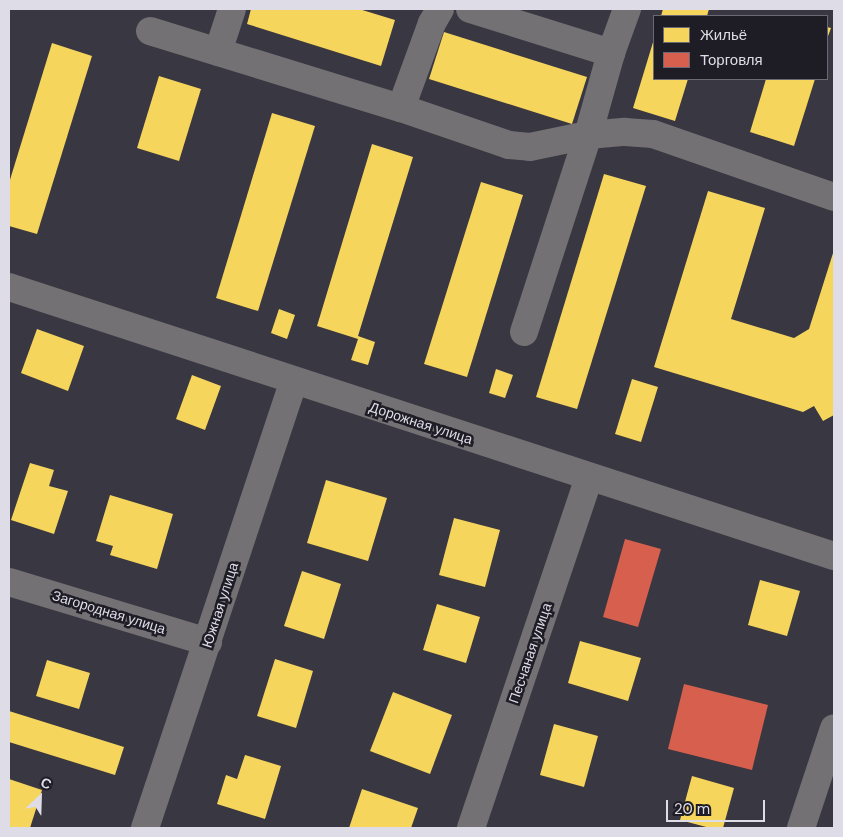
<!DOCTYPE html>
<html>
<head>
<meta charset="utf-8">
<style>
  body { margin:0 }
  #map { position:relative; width:843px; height:837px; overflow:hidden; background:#393741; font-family:"DM Sans",sans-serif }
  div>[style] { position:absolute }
  .homes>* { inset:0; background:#f6d55c }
  .shops>* { inset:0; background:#d6604d }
  .minor>* { height:28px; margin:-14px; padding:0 14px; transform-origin:14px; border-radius:14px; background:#737174 }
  span { translate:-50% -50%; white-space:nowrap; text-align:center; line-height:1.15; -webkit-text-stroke:5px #1e1c25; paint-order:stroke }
  .street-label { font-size:14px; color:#dedce7 }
  .frame { position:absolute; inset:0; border:10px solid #dedce7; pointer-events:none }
  .legend { position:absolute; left:653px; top:15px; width:175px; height:65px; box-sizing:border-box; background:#1e1c25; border:1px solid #6b6973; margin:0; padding:6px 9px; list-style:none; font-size:15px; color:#dedce7 }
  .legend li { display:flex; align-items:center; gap:10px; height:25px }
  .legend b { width:25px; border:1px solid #6b6973 }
  .north { position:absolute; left:15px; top:772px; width:50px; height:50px; -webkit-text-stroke:4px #1e1c25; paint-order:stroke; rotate:24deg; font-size:14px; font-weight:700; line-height:20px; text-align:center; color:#dedce7 }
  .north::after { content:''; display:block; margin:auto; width:18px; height:22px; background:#dedce7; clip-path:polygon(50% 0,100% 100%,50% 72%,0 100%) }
  .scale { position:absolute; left:666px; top:800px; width:99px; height:22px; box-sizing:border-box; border:2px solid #dedce7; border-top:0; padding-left:6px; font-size:15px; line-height:18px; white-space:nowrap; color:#dedce7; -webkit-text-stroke:4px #1e1c25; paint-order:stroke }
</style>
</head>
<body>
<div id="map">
  <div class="homes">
    <i style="clip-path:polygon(251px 9px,359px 9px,395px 20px,381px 66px,247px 24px)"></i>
    <i style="clip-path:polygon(663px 9px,709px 9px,707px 16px,661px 16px)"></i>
    <i style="clip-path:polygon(827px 27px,831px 28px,827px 39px)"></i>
    <i style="clip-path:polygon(444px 32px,587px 77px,572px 124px,429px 79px)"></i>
    <i style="clip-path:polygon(654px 39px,654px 79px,688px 79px,675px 121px,633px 108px)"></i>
    <i style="clip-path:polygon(52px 43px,92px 56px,37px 234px,9px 226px,9px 183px)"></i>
    <i style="clip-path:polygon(159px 76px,201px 89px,179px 161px,137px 148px)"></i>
    <i style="clip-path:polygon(766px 79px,815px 79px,794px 146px,750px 132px)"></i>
    <i style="clip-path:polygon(272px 113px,315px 126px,258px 311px,216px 298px)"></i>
    <i style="clip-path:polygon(372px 144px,413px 157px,358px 336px,375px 342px,368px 365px,351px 360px,358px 339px,317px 326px)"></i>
    <i style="clip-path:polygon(604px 174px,646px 186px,577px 409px,536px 397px)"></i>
    <i style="clip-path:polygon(481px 182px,523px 195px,467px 377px,424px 364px)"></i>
    <i style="clip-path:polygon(708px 191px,765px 208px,731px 319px,794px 338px,809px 329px,834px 250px,834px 415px,823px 421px,814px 406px,803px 412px,654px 367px)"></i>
    <i style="clip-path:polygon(279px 309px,295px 315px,287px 339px,271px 333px)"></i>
    <i style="clip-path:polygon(37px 329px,84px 346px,68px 391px,21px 373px)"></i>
    <i style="clip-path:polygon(496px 369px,513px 375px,505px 398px,489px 393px)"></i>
    <i style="clip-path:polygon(192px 375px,221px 386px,205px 430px,176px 419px)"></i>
    <i style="clip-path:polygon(632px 379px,658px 387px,641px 442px,615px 434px)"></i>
    <i style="clip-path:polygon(30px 463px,54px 470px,49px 486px,68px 491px,54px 534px,11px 520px)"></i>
    <i style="clip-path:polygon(326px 480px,387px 498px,368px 561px,307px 543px)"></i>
    <i style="clip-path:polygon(110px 495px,173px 514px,157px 569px,110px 555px,113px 546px,96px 541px)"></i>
    <i style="clip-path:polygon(454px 518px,500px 530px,485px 587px,439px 575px)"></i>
    <i style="clip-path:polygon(302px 571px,341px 584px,324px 639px,284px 626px)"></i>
    <i style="clip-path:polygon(760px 580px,800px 591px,787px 636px,748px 625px)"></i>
    <i style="clip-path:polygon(437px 604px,480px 617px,466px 663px,423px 650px)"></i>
    <i style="clip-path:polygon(580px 641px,641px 658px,628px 701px,568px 683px)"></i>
    <i style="clip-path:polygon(275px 659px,313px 671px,296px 728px,257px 716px)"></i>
    <i style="clip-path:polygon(47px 660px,90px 673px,79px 709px,36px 696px)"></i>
    <i style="clip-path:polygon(393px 692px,452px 715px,430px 774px,370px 751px)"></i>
    <i style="clip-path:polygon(9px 711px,124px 747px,115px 775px,9px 742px)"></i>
    <i style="clip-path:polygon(554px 724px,598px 736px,584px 787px,540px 775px)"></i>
    <i style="clip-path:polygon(245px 755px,281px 766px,265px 819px,217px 804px,226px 775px,237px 779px)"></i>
    <i style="clip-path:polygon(692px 776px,734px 788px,723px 828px,710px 828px,680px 820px)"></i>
    <i style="clip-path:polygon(9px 779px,42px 790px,30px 828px,9px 828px)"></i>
    <i style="clip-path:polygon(362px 789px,418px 808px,411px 828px,349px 828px)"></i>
  </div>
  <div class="shops">
    <i style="clip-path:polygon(625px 539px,661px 549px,638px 627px,603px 617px)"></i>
    <i style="clip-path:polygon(684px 684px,768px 705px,752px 770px,668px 749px)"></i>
  </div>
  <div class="minor">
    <i style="left:470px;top:9px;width:148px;rotate:17.3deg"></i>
    <i style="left:611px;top:53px;width:47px;rotate:-70deg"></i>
    <i style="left:150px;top:31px;width:263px;rotate:17.1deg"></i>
    <i style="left:401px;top:108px;width:114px;rotate:18.9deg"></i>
    <i style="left:509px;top:145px;width:21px;rotate:5deg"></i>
    <i style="left:530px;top:147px;width:59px;rotate:-11.7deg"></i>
    <i style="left:588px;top:135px;width:37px;rotate:-5deg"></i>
    <i style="left:625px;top:132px;width:28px;rotate:4deg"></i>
    <i style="left:653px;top:134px;width:192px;rotate:19.2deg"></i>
    <i style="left:218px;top:52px;width:45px;rotate:-72deg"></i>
    <i style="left:401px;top:108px;width:90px;rotate:-70deg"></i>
    <i style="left:432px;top:23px;width:16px;rotate:-60deg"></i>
    <i style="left:9px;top:287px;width:868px;rotate:18.06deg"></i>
    <i style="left:524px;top:332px;width:207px;rotate:-72deg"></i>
    <i style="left:588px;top:135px;width:85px;rotate:-74.3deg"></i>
    <i style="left:9px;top:582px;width:208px;rotate:16.8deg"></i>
    <i style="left:145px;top:828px;width:471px;rotate:-71.6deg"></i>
    <i style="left:471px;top:828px;width:369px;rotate:-71.4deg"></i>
    <i style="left:801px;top:828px;width:105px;rotate:-71.7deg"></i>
  </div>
  <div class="street-label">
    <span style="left:421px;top:423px;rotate:18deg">Дорожная улица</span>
    <span style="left:220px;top:605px;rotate:-72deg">Южная улица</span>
    <span style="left:109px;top:612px;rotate:17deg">Загородная улица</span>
    <span style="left:530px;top:653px;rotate:-71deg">Песчаная улица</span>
  </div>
  <div class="frame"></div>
  <ul class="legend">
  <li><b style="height:14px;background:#f6d55c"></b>Жильё</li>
  <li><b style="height:14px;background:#d6604d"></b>Торговля</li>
  </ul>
  <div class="north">С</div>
  <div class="scale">20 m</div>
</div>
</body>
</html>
